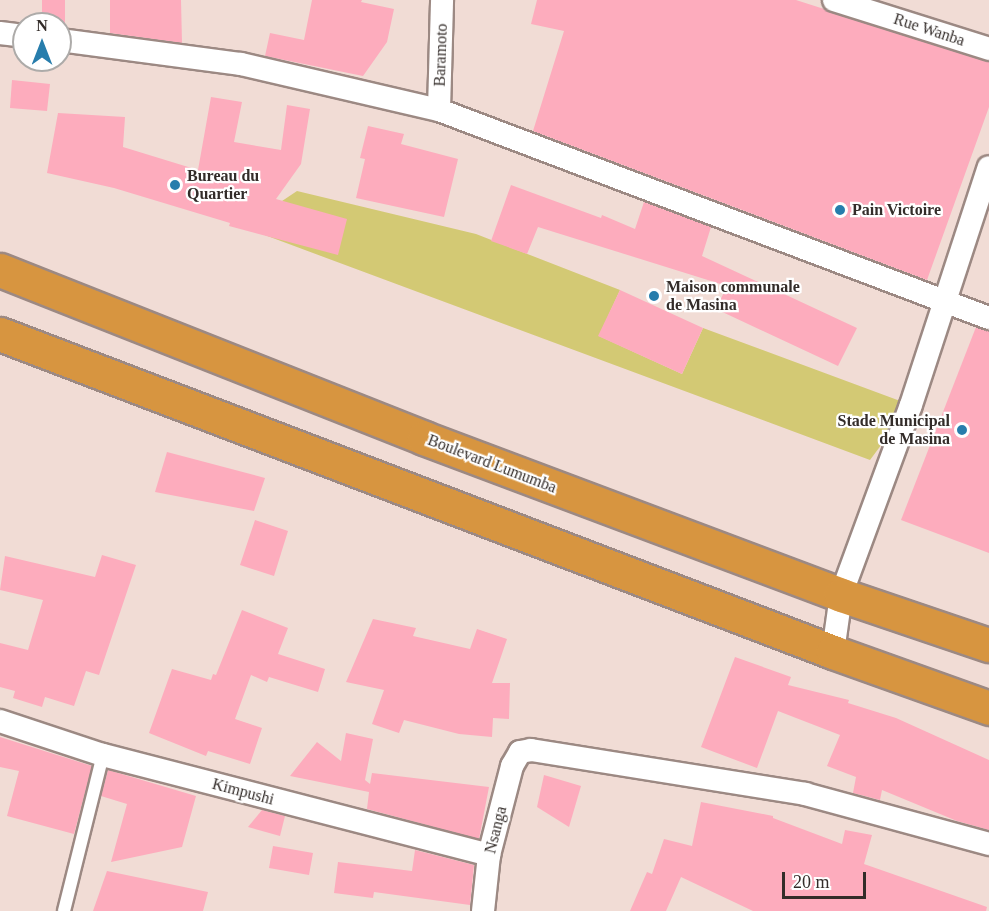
<!DOCTYPE html>
<html>
<head>
<meta charset="utf-8">
<style>
  body { margin:0 }
  #map { position:relative; width:989px; height:911px; overflow:hidden; background:#f1dcd5; font-family:"Times New Roman",serif }
  div>[style] { position:absolute }
  .green>* { inset:0; background:#d3c974 }
  .building>* { inset:0; background:#fdacbd }
  .roads { filter:drop-shadow(2px 0 #9c8983) drop-shadow(-2px 0 #9c8983) drop-shadow(0 2px #9c8983) drop-shadow(0 -2px #9c8983) }
  .lane>* { height:12px; margin:-6px; padding:0 6px; transform-origin:6px; border-radius:6px; background:#fff }
  .street>* { height:22px; margin:-11px; padding:0 11px; transform-origin:11px; border-radius:11px; background:#fff }
  .highway>* { height:33px; margin:-16.5px; padding:0 16.5px; transform-origin:16.5px; border-radius:16.5px; background:#d79540 }
  .dots>* { width:16px; height:16px; translate:-50% -50%; box-sizing:border-box; border:3px solid #fff; border-radius:50% }
  span { translate:-50% -50%; white-space:nowrap; text-align:center; line-height:1.15; -webkit-text-stroke:4.5px #fff; paint-order:stroke }
  .street-label { font-size:16px; color:#332c29 }
  .poi-label { font-size:16px; color:#332c29; font-weight:700 }
  .left { translate:0 -50%; text-align:left }
  .right { translate:-100% -50%; text-align:right }
  .north { position:absolute; left:12px; top:12px; width:60px; height:60px; box-sizing:border-box; background:#fff; border:2px solid #adaba9; border-radius:50%; rotate:0deg; font-size:16px; font-weight:700; line-height:24px; text-align:center; color:#332c29 }
  .north::after { content:''; display:block; margin:auto; width:21px; height:27px; background:#277dac; clip-path:polygon(50% 0,100% 100%,50% 72%,0 100%) }
  .scale { position:absolute; left:782px; top:872px; width:84px; height:27px; box-sizing:border-box; border:3px solid #332c29; border-top:0; padding-left:8px; font-size:18px; line-height:21px; white-space:nowrap; color:#332c29; -webkit-text-stroke:4px #fff; paint-order:stroke }
</style>
</head>
<body>
<div id="map">
  <div class="green">
    <i style="clip-path:polygon(297px 191px,476px 234px,620px 290px,599px 336px,682px 374px,703px 328px,911px 405px,870px 460px,243px 227px)"></i>
  </div>
  <div class="building">
    <i style="clip-path:polygon(42px 0,65px 0,65px 24px,42px 24px)"></i>
    <i style="clip-path:polygon(110px 0,181px 0,182px 43px,110px 33px)"></i>
    <i style="clip-path:polygon(312px 0,362px 0,361px 2px,394px 9px,387px 42px,363px 76px,265px 56px,270px 33px,304px 40px)"></i>
    <i style="clip-path:polygon(537px 0,796px 0,989px 62px,989px 107px,927px 280px,533px 131px,564px 31px,531px 24px)"></i>
    <i style="clip-path:polygon(12px 80px,50px 84px,47px 111px,10px 108px)"></i>
    <i style="clip-path:polygon(211px 97px,242px 102px,234px 142px,281px 150px,287px 105px,310px 109px,301px 164px,276px 199px,347px 219px,338px 255px,229px 226px,230px 223px,114px 188px,47px 173px,58px 113px,125px 117px,123px 147px,198px 170px)"></i>
    <i style="clip-path:polygon(368px 126px,404px 134px,401px 144px,458px 159px,444px 217px,356px 198px,365px 159px,360px 158px)"></i>
    <i style="clip-path:polygon(511px 185px,601px 218px,602px 215px,635px 229px,644px 202px,711px 227px,702px 256px,857px 328px,838px 366px,716px 309px,727px 286px,538px 227px,527px 254px,491px 241px)"></i>
    <i style="clip-path:polygon(620px 290px,703px 328px,682px 374px,598px 336px)"></i>
    <i style="clip-path:polygon(976px 327px,989px 331px,989px 553px,901px 520px)"></i>
    <i style="clip-path:polygon(167px 452px,265px 478px,254px 511px,155px 492px)"></i>
    <i style="clip-path:polygon(255px 520px,288px 531px,274px 576px,240px 565px)"></i>
    <i style="clip-path:polygon(102px 555px,136px 565px,99px 675px,86px 671px,74px 706px,45px 697px,42px 707px,13px 698px,15px 691px,0 687px,0 643px,28px 650px,43px 600px,0 590px,5px 556px,95px 577px)"></i>
    <i style="clip-path:polygon(242px 610px,288px 628px,278px 654px,325px 669px,318px 692px,269px 677px,267px 682px,251px 675px,235px 719px,262px 728px,250px 764px,208px 751px,206px 756px,149px 733px,172px 669px,211px 680px,213px 674px,216px 675px)"></i>
    <i style="clip-path:polygon(373px 619px,416px 628px,413px 636px,470px 649px,477px 629px,507px 639px,492px 683px,510px 683px,509px 719px,493px 718px,492px 737px,459px 734px,404px 720px,399px 733px,372px 724px,384px 690px,346px 682px)"></i>
    <i style="clip-path:polygon(735px 657px,791px 677px,788px 685px,849px 700px,848px 703px,896px 718px,989px 760px,989px 830px,957px 821px,882px 790px,880px 800px,853px 793px,856px 777px,827px 766px,840px 735px,778px 711px,757px 768px,701px 747px)"></i>
    <i style="clip-path:polygon(346px 733px,373px 739px,365px 780px,370px 784px,372px 773px,489px 787px,479px 839px,367px 809px,369px 792px,290px 776px,317px 742px,341px 761px)"></i>
    <i style="clip-path:polygon(0 737px,92px 766px,74px 834px,7px 816px,19px 771px,0 767px)"></i>
    <i style="clip-path:polygon(108px 770px,196px 796px,182px 847px,111px 862px,127px 804px,101px 796px)"></i>
    <i style="clip-path:polygon(544px 775px,581px 786px,569px 827px,537px 807px)"></i>
    <i style="clip-path:polygon(701px 802px,773px 816px,773px 818px,842px 844px,845px 830px,872px 835px,864px 864px,987px 907px,986px 911px,753px 911px,681px 877px,666px 911px,630px 911px,647px 872px,652px 874px,664px 839px,692px 846px)"></i>
    <i style="clip-path:polygon(262px 810px,285px 816px,280px 836px,248px 827px)"></i>
    <i style="clip-path:polygon(273px 846px,313px 853px,309px 875px,269px 868px)"></i>
    <i style="clip-path:polygon(415px 850px,474px 865px,470px 905px,374px 892px,373px 898px,334px 893px,338px 862px,412px 871px)"></i>
    <i style="clip-path:polygon(107px 871px,208px 892px,203px 911px,93px 911px)"></i>
  </div>
  <div class="roads">
    <div class="lane">
      <i style="left:64px;top:911px;width:161px;rotate:-76deg"></i>
    </div>
    <div class="street">
      <i style="left:834px;top:0;width:163px;rotate:17.5deg"></i>
      <i style="left:0;top:33px;width:24px;rotate:7deg"></i>
      <i style="left:60px;top:40px;width:183px;rotate:7.6deg"></i>
      <i style="left:241px;top:64px;width:203px;rotate:13.1deg"></i>
      <i style="left:439px;top:110px;width:588px;rotate:20.72deg"></i>
      <i style="left:439px;top:110px;width:110px;rotate:-88.4deg"></i>
      <i style="left:833px;top:652px;width:58px;rotate:-82deg"></i>
      <i style="left:841px;top:595px;width:202px;rotate:-69.8deg"></i>
      <i style="left:911px;top:405px;width:250px;rotate:-71.9deg"></i>
      <i style="left:0;top:721px;width:108px;rotate:18.3deg"></i>
      <i style="left:103px;top:755px;width:399px;rotate:14.5deg"></i>
      <i style="left:483px;top:911px;width:56px;rotate:-83.9deg"></i>
      <i style="left:489px;top:855px;width:92px;rotate:-75.5deg"></i>
      <i style="left:512px;top:766px;width:16px;rotate:-60deg"></i>
      <i style="left:520px;top:752px;width:11px;rotate:-10deg"></i>
      <i style="left:531px;top:750px;width:278px;rotate:9.1deg"></i>
      <i style="left:805px;top:794px;width:191px;rotate:15.2deg"></i>
    </div>
    <div class="highway">
      <i style="left:0;top:270px;width:456px;rotate:21.6deg"></i>
      <i style="left:424px;top:438px;width:446px;rotate:20.6deg"></i>
      <i style="left:841px;top:595px;width:156px;rotate:18.7deg"></i>
      <i style="left:0;top:334px;width:892px;rotate:20.89deg"></i>
      <i style="left:833px;top:652px;width:166px;rotate:19.7deg"></i>
    </div>
  </div>
  <div class="dots">
    <i style="left:175px;top:185px;background:#277dac"></i>
    <i style="left:840px;top:210px;background:#277dac"></i>
    <i style="left:654px;top:296px;background:#277dac"></i>
    <i style="left:962px;top:430px;background:#277dac"></i>
  </div>
  <div class="street-label">
    <span style="left:929px;top:30px;rotate:18deg">Rue Wanba</span>
    <span style="left:441px;top:55px;rotate:-88deg">Baramoto</span>
    <span style="left:492px;top:464px;rotate:21deg">Boulevard Lumumba</span>
    <span style="left:243px;top:792px;rotate:15deg">Kimpushi</span>
    <span style="left:496px;top:830px;rotate:-76deg">Nsanga</span>
  </div>
  <div class="poi-label">
    <span class="left" style="left:187px;top:185px">Bureau du<br>Quartier</span>
    <span class="left" style="left:852px;top:210px">Pain Victoire</span>
    <span class="left" style="left:666px;top:296px">Maison communale<br>de Masina</span>
    <span class="right" style="left:950px;top:430px">Stade Municipal<br>de Masina</span>
  </div>
  <div class="north">N</div>
  <div class="scale">20 m</div>
</div>
</body>
</html>
